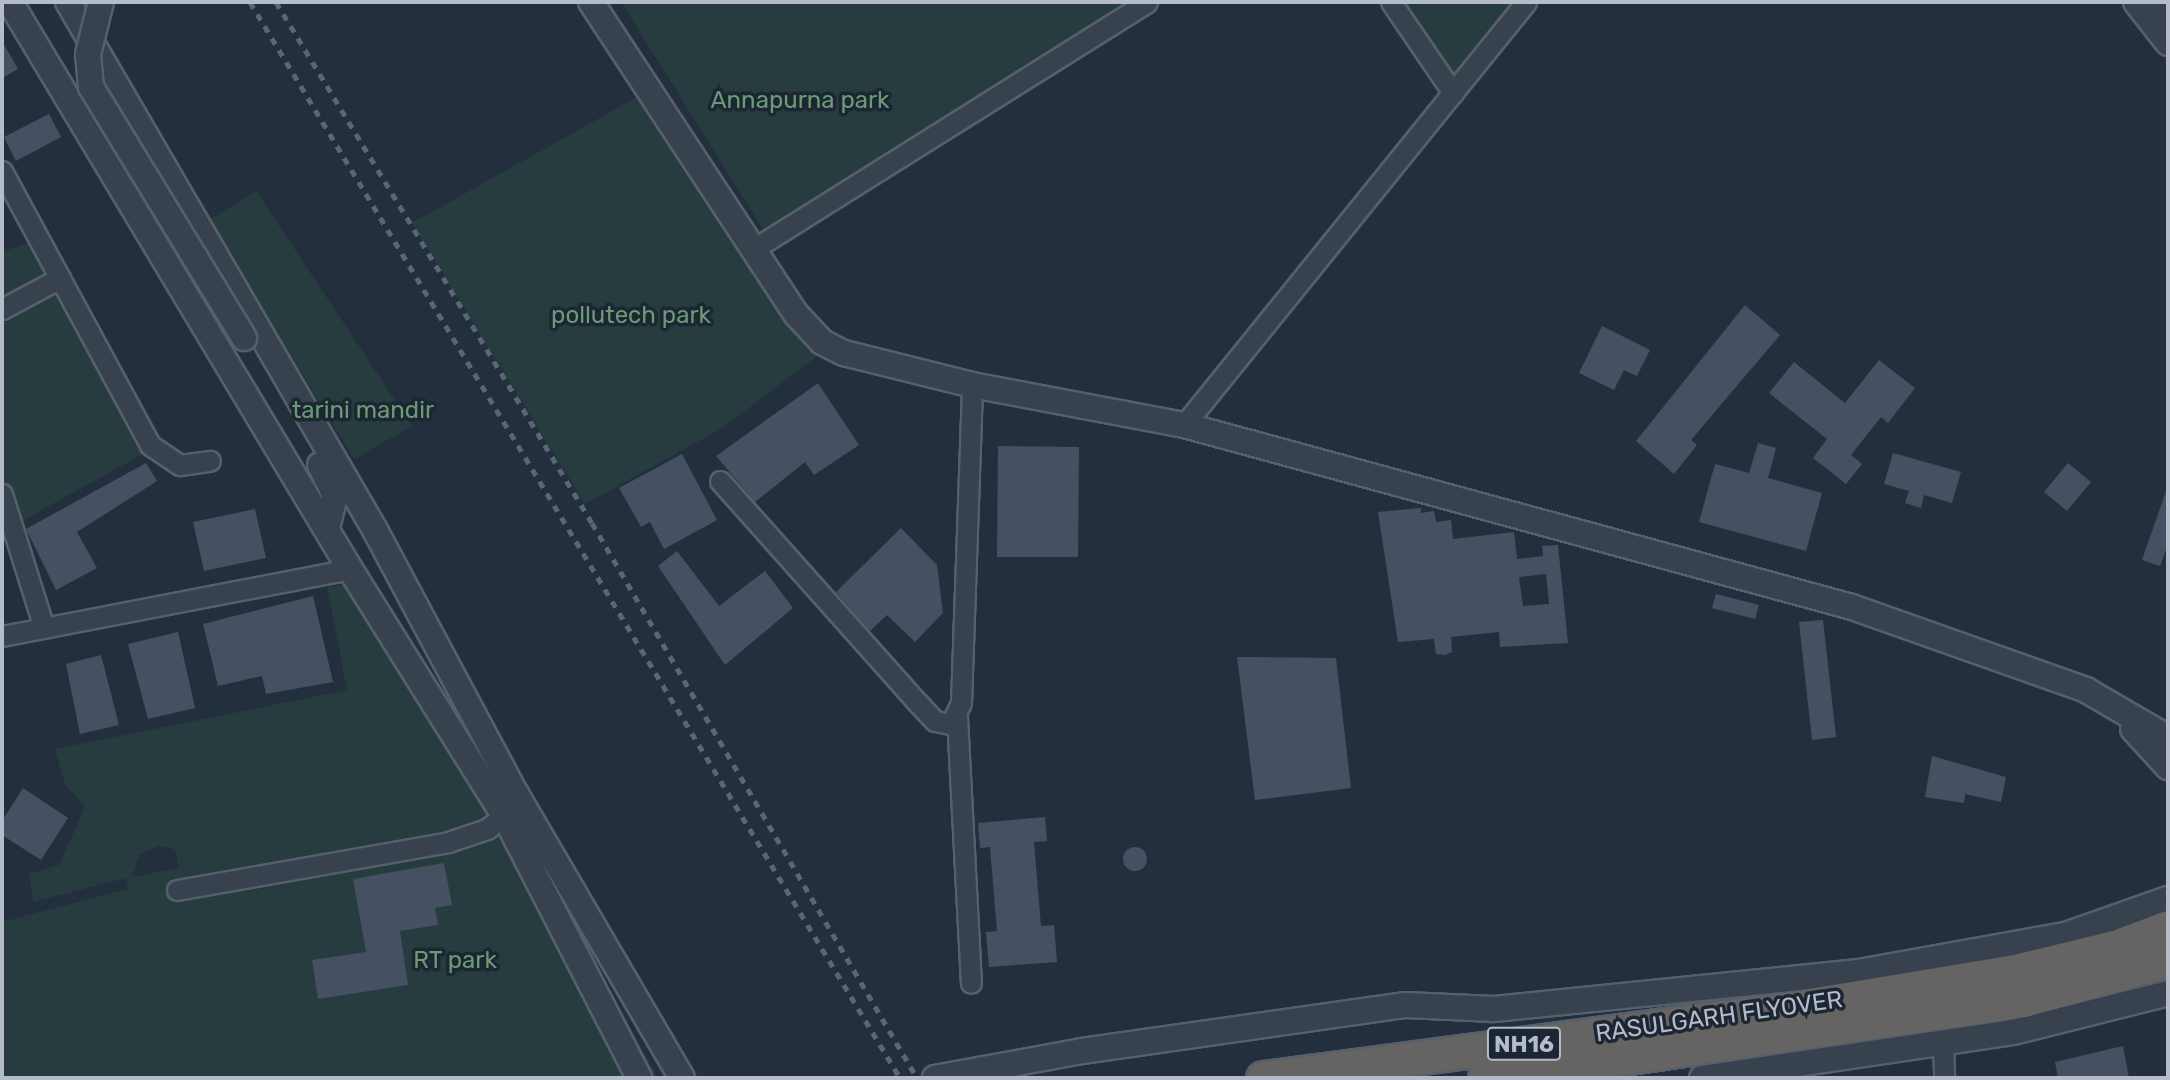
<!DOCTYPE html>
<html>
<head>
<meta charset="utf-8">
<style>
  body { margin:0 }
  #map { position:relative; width:2170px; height:1080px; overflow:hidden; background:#242f3e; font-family:Rubik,sans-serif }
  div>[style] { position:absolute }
  .green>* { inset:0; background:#263c3f }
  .building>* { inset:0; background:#455162 }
  .round { border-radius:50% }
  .roads { filter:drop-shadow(2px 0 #565f6c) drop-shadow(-2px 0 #565f6c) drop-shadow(0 2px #565f6c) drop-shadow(0 -2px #565f6c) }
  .minor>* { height:19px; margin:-9.5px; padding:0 9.5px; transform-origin:9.5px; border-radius:9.5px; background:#38414e }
  .tertiary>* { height:24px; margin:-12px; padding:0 12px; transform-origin:12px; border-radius:12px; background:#38414e }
  .trunk>* { height:33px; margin:-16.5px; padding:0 16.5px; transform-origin:16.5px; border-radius:16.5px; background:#656462 }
  .rail>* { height:5px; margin-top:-2.5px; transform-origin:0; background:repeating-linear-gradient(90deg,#5a6575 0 7px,transparent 0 14px) }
  .bridges { filter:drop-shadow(2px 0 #565f6c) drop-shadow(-2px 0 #565f6c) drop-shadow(0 2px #565f6c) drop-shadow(0 -2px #565f6c) }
  .tertiary-bridge>* { height:24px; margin:-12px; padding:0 12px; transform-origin:12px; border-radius:12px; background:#38414e }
  span { translate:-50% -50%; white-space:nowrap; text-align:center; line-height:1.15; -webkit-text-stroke:7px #1d2633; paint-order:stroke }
  .shield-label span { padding:2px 5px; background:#1d2633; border:2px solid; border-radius:5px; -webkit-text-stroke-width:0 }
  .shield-label { font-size:23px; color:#b4bcc9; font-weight:700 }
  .park-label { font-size:24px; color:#6b9a76 }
  .street-label { font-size:24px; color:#b4bcc9 }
  .frame { position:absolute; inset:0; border:4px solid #b4bcc9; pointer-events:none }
</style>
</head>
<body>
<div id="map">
  <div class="green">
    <i style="clip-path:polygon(621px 2px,1144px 2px,769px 239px)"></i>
    <i style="clip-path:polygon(1391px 2px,1525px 2px,1452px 92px)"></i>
    <i style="clip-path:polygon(648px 91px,826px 349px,724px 427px,585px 504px,412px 223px)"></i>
    <i style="clip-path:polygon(256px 191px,412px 426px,354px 459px,209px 220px)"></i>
    <i style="clip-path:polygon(39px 239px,154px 448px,7px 529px,2px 519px,2px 252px)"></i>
    <i style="clip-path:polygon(evenodd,347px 585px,515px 818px,658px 1078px,2px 1078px,2px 922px,128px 889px,126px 878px,33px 902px,29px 874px,59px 865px,85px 807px,65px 784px,55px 749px,347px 690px,327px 587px,347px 585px,159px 846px,175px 849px,179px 868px,132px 877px,139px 855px,159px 846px)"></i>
  </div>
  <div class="building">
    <i style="clip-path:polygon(2px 41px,18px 69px,2px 78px)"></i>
    <i style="clip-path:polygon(49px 114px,61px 137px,16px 161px,4px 137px)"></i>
    <i style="clip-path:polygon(1745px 305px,1780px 335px,1691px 440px,1697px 445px,1674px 474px,1636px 441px)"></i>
    <i style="clip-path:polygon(1602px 326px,1650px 350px,1637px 376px,1624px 370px,1614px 390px,1579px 373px)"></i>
    <i style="clip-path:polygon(1879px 360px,1915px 388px,1888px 423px,1881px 417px,1851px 455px,1862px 464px,1846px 484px,1813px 458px,1827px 439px,1769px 393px,1794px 362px,1845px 403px)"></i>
    <i style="clip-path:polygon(818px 383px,859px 445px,814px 475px,805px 462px,755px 502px,716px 456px)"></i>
    <i style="clip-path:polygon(1758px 443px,1776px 448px,1768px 478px,1822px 493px,1806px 551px,1699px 522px,1715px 464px,1749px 473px)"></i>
    <i style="clip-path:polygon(998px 446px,1079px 447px,1078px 557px,997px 557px)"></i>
    <i style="clip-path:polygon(1893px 453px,1961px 472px,1952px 503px,1924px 495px,1921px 508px,1905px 503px,1909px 491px,1884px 484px)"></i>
    <i style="clip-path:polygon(682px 454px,717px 520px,664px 549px,650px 522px,641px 527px,619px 488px)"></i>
    <i style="clip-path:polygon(146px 463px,157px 481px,77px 532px,97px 568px,56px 590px,26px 529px)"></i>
    <i style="clip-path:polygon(2068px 463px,2091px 482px,2067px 511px,2044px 492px)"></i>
    <i style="clip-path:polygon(2166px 491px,2168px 544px,2160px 566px,2142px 560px)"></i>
    <i style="clip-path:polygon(evenodd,1421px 508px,1421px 513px,1434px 511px,1436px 522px,1451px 520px,1453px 539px,1514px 532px,1517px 559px,1543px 556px,1542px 546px,1558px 545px,1568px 643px,1500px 647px,1499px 632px,1451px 637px,1452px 652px,1445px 655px,1436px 654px,1434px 639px,1398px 642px,1378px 512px,1421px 508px,1546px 574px,1549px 604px,1523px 606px,1519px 577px,1546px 574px)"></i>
    <i style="clip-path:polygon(255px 509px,266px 558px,204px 571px,193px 522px)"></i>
    <i style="clip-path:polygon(901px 528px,937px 565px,943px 613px,915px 642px,887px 615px,870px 631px,836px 592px)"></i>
    <i style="clip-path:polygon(677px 551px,719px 606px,765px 571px,793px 608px,725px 665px,658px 566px)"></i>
    <i style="clip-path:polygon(1716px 594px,1759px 605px,1755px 619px,1712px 608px)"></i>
    <i style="clip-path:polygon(313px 596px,333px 682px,266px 694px,262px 676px,218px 686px,203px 624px)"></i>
    <i style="clip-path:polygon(1823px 620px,1836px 737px,1812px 740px,1799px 622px)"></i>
    <i style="clip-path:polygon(178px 632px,195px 708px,148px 719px,128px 644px)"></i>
    <i style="clip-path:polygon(101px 655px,119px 725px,80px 734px,66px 664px)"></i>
    <i style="clip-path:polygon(1237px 657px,1336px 658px,1351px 788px,1255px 800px)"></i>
    <i style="clip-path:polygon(1932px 756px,2006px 777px,2001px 802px,1965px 794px,1964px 803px,1925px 797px)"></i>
    <i style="clip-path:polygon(23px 788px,68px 818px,41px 860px,2px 835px,2px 821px)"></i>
    <i style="clip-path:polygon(1045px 817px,1047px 841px,1034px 842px,1041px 926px,1054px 925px,1057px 962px,989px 967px,986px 932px,997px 931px,990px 847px,980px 848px,978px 823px)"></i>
    <i class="round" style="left:1123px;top:847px;width:24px;height:24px"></i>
    <i style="clip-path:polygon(444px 863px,452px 905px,435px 908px,438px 925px,400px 931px,408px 985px,318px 999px,312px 960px,366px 952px,353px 879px)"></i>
    <i style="clip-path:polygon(2123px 1046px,2129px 1078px,2058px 1078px,2055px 1062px)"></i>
  </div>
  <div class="roads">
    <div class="minor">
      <i style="left:1391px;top:2px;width:110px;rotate:55.7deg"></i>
      <i style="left:2px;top:171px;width:311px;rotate:61.6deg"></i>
      <i style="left:150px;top:445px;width:36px;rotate:34deg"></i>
      <i style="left:180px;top:465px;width:30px;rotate:-8deg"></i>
      <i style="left:752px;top:250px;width:466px;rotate:-32.1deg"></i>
      <i style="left:2px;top:309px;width:66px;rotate:-28.1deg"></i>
      <i style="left:1184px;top:425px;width:544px;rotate:-51.04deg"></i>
      <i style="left:720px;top:481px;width:296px;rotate:48.3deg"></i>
      <i style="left:917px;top:702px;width:26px;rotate:47deg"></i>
      <i style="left:935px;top:721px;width:16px;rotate:11deg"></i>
      <i style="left:951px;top:724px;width:23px;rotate:-65deg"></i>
      <i style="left:961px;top:703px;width:318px;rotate:-88deg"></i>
      <i style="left:2px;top:494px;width:140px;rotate:72.6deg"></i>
      <i style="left:2px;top:636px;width:354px;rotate:-10.9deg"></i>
      <i style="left:957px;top:717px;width:266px;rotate:87deg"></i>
      <i style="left:177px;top:890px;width:275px;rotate:-10deg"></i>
      <i style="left:448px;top:842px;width:41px;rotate:-18.4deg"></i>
      <i style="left:487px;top:829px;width:22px;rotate:-39deg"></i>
      <i style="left:1943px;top:1043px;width:35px;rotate:88deg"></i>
    </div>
    <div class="tertiary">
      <i style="left:10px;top:2px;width:661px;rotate:59.05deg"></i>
      <i style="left:350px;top:569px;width:290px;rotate:58deg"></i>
      <i style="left:504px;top:815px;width:296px;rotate:62.8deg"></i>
      <i style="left:68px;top:2px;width:611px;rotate:59.82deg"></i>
      <i style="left:375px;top:530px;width:299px;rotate:61.9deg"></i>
      <i style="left:516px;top:794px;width:329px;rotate:59.7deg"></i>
      <i style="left:591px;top:2px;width:373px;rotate:56.7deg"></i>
      <i style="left:796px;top:314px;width:38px;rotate:47deg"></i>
      <i style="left:822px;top:342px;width:25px;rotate:27deg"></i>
      <i style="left:844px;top:353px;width:132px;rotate:14deg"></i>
      <i style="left:972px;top:385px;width:216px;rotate:10.7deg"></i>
      <i style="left:1184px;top:425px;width:692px;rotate:15.24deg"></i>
      <i style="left:1852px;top:607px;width:248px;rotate:19.5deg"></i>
      <i style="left:2086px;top:690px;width:95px;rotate:30.3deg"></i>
      <i style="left:2136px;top:2px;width:52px;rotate:52deg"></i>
      <i style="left:2158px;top:2px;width:13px;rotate:42deg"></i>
      <i style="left:320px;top:465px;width:34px;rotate:64deg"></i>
      <i style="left:335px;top:496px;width:32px;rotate:104deg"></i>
      <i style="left:2133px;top:729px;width:52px;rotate:47.4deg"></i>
      <i style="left:935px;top:1078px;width:149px;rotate:-10.4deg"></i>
      <i style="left:1082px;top:1051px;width:327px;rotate:-8.1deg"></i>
      <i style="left:1406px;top:1005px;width:88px;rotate:2.6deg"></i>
      <i style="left:1494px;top:1009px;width:367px;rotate:-5.8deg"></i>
      <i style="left:1859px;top:972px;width:209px;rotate:-10.2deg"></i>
      <i style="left:2065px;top:935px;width:109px;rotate:-19.3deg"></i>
      <i style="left:1702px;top:1078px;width:314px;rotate:-8.4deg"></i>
      <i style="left:2013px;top:1032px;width:160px;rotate:-14.1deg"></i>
    </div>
    <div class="trunk">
      <i style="left:1263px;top:1078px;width:528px;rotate:-7.52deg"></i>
      <i style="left:1786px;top:1009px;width:232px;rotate:-9.4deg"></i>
      <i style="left:2015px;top:971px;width:106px;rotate:-13.6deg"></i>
      <i style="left:2118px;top:946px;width:53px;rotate:-20.8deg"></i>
      <i style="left:1485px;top:1078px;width:544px;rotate:-8.25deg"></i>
      <i style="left:2023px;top:1000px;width:150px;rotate:-15.4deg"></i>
    </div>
  </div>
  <div class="rail">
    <i style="left:250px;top:2px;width:1257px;rotate:58.86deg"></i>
    <i style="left:276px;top:2px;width:609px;rotate:58.76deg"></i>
    <i style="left:592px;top:523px;width:643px;rotate:59.65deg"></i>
  </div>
  <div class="bridges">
    <div class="tertiary-bridge">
      <i style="left:101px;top:2px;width:54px;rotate:104deg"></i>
      <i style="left:88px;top:54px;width:33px;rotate:85deg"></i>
      <i style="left:91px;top:87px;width:294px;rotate:58.6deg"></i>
    </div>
  </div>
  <div class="shield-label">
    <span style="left:1524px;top:1044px">NH16</span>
  </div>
  <div class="park-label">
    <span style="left:800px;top:101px">Annapurna park</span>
    <span style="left:631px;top:316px">pollutech park</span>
    <span style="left:363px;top:411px">tarini mandir</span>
    <span style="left:455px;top:961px">RT park</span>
  </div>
  <div class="street-label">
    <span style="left:1719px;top:1017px;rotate:-8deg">RASULGARH FLYOVER</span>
  </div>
  <div class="frame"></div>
</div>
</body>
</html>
